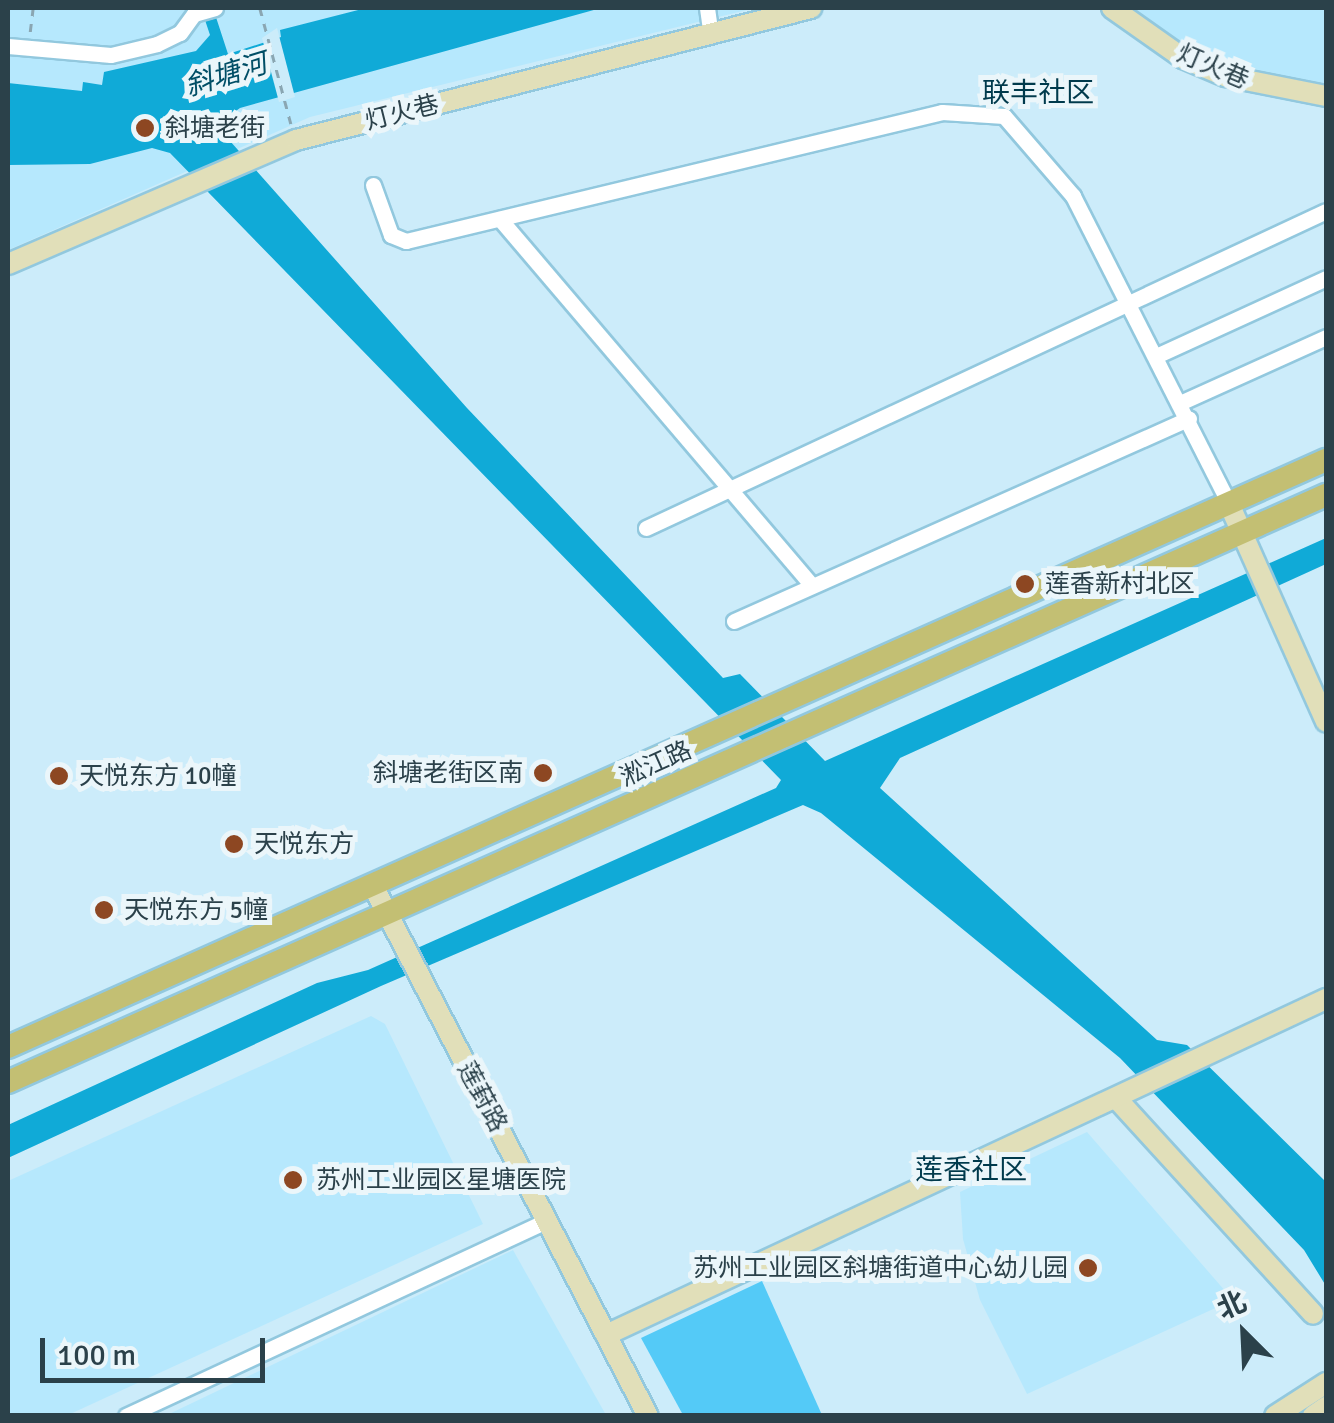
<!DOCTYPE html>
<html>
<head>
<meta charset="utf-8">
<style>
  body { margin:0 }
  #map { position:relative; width:1334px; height:1423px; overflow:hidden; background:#ccecfa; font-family:Signika,"Noto Sans SC",sans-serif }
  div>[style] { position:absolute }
  .built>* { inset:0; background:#b6e8fd }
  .green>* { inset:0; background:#54caf7 }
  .water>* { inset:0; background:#10aad7 }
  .pier>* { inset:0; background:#ccecfa }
  .path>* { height:2.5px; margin-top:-1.25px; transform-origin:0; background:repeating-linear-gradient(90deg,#8aa6b2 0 8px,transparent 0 16px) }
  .roads { filter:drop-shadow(2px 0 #92c8de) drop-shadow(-2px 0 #92c8de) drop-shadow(0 2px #92c8de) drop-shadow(0 -2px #92c8de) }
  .street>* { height:15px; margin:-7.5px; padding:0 7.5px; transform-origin:7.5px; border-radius:7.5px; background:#fff }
  .secondary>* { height:20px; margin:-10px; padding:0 10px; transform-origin:10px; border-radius:10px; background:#e1dfb9 }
  .primary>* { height:22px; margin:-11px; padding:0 11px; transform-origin:11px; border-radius:11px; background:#c3bf73 }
  .dots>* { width:28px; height:28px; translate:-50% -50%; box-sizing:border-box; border:5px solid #ebf6fa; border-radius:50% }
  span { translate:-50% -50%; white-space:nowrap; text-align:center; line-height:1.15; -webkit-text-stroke:10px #ebf6fa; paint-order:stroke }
  .street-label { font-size:25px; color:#2b414a }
  .poi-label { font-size:25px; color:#2b414a }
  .left { translate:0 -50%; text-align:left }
  .right { translate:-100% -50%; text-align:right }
  .water-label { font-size:28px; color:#004e66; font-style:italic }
  .neighbourhood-label { font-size:28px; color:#003a4c }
  .frame { position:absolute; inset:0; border:10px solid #2b414a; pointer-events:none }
  .north { position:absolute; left:1194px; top:1283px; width:100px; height:100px; -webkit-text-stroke:8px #ebf6fa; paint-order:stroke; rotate:336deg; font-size:28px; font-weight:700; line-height:40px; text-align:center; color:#2b414a }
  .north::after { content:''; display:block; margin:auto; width:35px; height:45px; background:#2b414a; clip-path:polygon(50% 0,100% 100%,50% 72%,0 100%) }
  .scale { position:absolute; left:40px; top:1338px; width:225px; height:45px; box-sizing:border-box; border:5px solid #2b414a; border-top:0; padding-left:12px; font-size:30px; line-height:35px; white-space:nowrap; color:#2b414a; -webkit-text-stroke:8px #ebf6fa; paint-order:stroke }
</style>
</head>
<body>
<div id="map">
  <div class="built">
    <i style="clip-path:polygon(8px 8px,755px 8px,310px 117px,8px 250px)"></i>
    <i style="clip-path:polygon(1134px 8px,1326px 8px,1326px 76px,1324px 83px,1287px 78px,1220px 60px,1176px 40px)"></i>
    <i style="clip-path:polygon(371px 1016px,385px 1024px,483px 1224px,68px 1415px,8px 1415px,8px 1181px)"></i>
    <i style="clip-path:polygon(1087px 1132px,1233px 1300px,1027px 1394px,980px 1300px,963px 1239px,960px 1192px)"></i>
    <i style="clip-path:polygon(513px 1250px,606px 1415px,167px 1415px)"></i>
  </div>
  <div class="green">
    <i style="clip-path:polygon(762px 1281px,822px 1415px,683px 1415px,641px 1338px)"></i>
  </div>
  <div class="water">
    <i style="clip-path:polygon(201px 8px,213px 8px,228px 54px,281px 37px,280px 30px,366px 8px,601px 8px,240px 108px,225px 119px,222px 132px,467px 408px,723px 678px,740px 674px,825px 761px,1326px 538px,1326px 564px,900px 758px,880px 788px,1157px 1040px,1187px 1045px,1326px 1182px,1326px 1286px,1304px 1250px,1120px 1058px,821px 813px,803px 805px,381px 986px,8px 1158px,8px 1125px,317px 983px,368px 970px,776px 788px,781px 780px,170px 153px,152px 148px,90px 164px,8px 165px,8px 83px,82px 91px,83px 82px,102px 85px,104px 72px,196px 51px,210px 35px)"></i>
  </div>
  <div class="pier">
    <i style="clip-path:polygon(277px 28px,295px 97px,279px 102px,262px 38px)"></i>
  </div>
  <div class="path">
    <i style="left:260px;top:8px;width:120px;rotate:75deg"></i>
    <i style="left:30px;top:32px;width:24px;rotate:-83deg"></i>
  </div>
  <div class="roads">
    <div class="street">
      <i style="left:707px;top:8px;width:27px;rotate:82deg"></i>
      <i style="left:8px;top:46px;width:103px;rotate:5deg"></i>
      <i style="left:111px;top:55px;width:47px;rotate:-13.4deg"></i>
      <i style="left:157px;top:44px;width:25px;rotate:-26deg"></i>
      <i style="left:180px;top:33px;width:24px;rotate:-54deg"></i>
      <i style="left:194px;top:14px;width:22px;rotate:-16deg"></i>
      <i style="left:373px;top:185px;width:53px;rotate:70.2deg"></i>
      <i style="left:391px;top:235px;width:16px;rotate:22deg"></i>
      <i style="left:406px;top:241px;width:551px;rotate:-13.53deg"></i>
      <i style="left:942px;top:112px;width:62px;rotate:3.7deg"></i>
      <i style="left:1004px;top:116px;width:106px;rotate:49.2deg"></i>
      <i style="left:1073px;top:196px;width:347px;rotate:63.1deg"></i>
      <i style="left:500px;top:219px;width:481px;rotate:49.6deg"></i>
      <i style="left:1156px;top:356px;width:187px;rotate:-24.6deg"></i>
      <i style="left:1182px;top:402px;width:158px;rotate:-24.3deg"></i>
      <i style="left:646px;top:528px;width:750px;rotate:-24.99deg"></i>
      <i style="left:734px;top:621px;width:498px;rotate:-24deg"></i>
      <i style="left:126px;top:1416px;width:463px;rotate:-24.9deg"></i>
    </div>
    <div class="secondary">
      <i style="left:1112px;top:8px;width:87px;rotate:35.2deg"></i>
      <i style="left:1183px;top:58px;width:46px;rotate:23.2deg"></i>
      <i style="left:1225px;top:76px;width:103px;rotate:11.2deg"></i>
      <i style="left:8px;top:264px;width:314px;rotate:-23.3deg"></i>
      <i style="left:296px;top:140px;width:532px;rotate:-14.38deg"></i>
      <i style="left:1230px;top:506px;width:236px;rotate:66deg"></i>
      <i style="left:372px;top:884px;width:599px;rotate:62.58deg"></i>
      <i style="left:1116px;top:1098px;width:292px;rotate:47.6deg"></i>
      <i style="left:606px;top:1335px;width:795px;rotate:-25.02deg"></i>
      <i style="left:1275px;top:1416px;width:61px;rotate:-32.9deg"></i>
      <i style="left:1313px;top:1416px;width:16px;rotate:-35deg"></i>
    </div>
    <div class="primary">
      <i style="left:8px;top:1047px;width:1443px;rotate:-24.01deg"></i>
      <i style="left:8px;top:1082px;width:1443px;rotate:-24.01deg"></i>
    </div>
  </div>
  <div class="dots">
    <i style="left:145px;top:128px;background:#8d4722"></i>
    <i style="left:1025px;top:584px;background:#8d4722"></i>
    <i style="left:543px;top:773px;background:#8d4722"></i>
    <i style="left:59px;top:776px;background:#8d4722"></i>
    <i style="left:234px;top:844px;background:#8d4722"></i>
    <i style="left:104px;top:910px;background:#8d4722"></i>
    <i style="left:293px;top:1180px;background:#8d4722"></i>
    <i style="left:1088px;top:1268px;background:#8d4722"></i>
  </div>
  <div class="street-label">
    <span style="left:1213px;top:67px;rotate:23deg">灯火巷</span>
    <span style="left:402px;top:113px;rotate:-14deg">灯火巷</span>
    <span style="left:656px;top:764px;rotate:-24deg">淞江路</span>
    <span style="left:482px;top:1097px;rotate:62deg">莲葑路</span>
  </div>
  <div class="poi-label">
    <span class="left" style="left:165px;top:128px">斜塘老街</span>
    <span class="left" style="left:1045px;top:584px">莲香新村北区</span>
    <span class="right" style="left:523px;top:773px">斜塘老街区南</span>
    <span class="left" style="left:79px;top:776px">天悦东方 10幢</span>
    <span class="left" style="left:254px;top:844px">天悦东方</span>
    <span class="left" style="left:124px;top:910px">天悦东方 5幢</span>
    <span class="left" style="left:316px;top:1180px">苏州工业园区星塘医院</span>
    <span class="right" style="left:1068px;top:1268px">苏州工业园区斜塘街道中心幼儿园</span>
  </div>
  <div class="water-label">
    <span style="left:226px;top:75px;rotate:-17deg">斜塘河</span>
  </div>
  <div class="neighbourhood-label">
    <span style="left:1038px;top:93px">联丰社区</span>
    <span style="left:971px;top:1170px">莲香社区</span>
  </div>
  <div class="frame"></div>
  <div class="north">北</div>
  <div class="scale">100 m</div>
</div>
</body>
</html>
